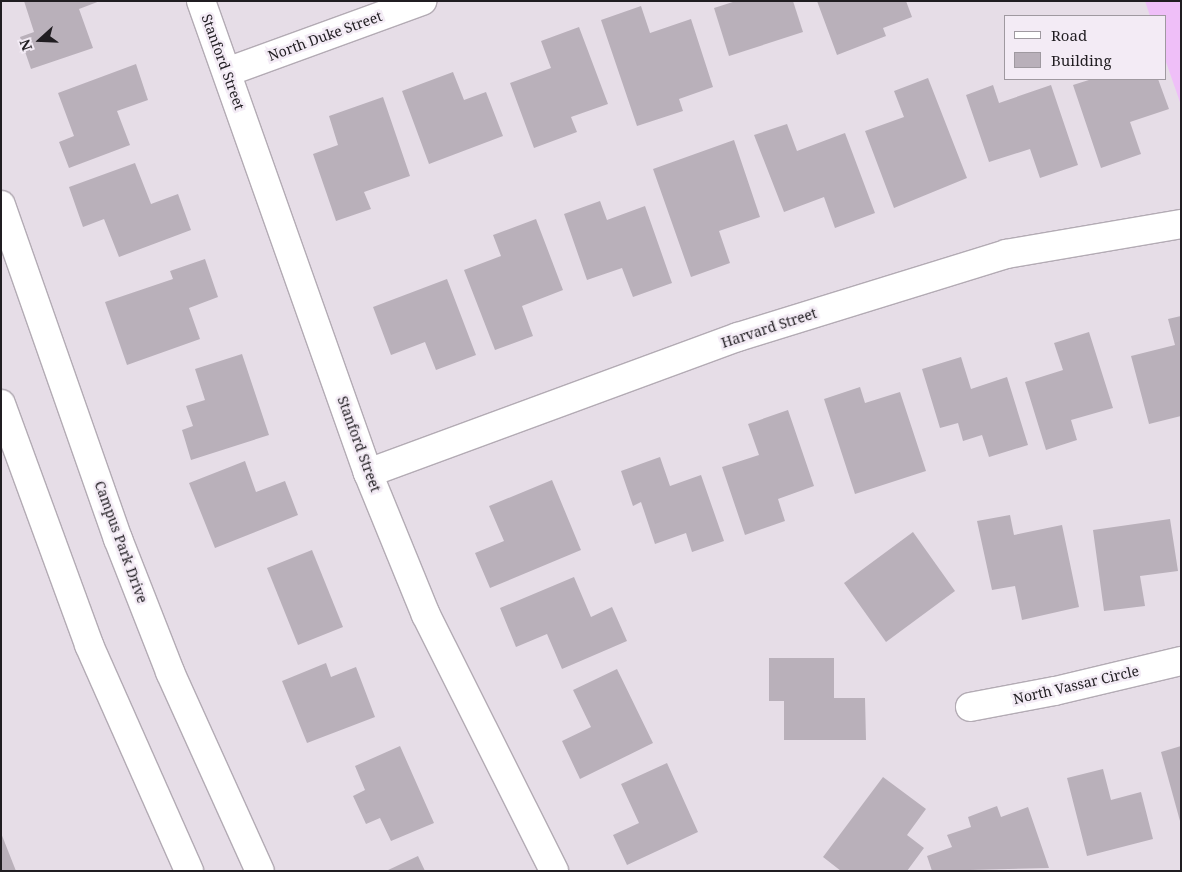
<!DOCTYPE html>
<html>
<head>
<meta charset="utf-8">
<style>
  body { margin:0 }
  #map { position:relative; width:1182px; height:872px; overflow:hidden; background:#e6dde7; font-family:"Noto Serif",serif }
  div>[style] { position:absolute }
  .green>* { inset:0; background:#efbff8 }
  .building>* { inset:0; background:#b9b0ba }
  .roads { filter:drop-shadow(1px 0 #b3abb4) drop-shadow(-1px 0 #b3abb4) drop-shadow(0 1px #b3abb4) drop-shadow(0 -1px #b3abb4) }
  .minor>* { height:28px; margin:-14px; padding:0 14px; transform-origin:14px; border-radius:14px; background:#fff }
  .tertiary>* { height:28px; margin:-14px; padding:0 14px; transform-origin:14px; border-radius:14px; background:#fff }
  span { translate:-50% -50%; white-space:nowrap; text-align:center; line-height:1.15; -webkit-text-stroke:5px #f3ebf5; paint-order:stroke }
  .street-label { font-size:14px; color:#201d21 }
  .frame { position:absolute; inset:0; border:2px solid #201d21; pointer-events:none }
  .legend { position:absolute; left:1004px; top:15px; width:162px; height:65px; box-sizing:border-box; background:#f3ebf5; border:1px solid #9f99a0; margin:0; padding:6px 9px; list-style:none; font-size:15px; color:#201d21 }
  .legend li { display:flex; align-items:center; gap:10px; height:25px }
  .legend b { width:25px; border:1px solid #9f99a0 }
  .north { position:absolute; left:15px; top:15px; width:50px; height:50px; -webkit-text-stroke:4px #f3ebf5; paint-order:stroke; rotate:250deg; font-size:14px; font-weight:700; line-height:20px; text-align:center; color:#201d21 }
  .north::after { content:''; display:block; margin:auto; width:18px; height:22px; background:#201d21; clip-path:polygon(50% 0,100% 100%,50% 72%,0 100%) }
</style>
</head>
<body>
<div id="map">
  <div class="green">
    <i style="clip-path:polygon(1145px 1px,1181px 1px,1181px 105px,1166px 62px,1166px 16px,1150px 16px)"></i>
  </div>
  <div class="building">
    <i style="clip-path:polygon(24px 1px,100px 1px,79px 9px,93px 48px,31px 69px,20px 37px,34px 32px)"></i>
    <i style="clip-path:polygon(736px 1px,793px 1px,803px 32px,729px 56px,714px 8px)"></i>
    <i style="clip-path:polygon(817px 1px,906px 1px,912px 17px,883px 28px,886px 36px,837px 55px)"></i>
    <i style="clip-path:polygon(641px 6px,650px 33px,691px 19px,713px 87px,679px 99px,683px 111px,637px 126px,601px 20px)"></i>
    <i style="clip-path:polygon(579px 27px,608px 104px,571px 117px,577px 132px,534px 148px,510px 83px,551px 68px,541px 41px)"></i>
    <i style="clip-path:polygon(136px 64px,148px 100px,117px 111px,130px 145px,69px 168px,59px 142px,74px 136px,58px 93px)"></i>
    <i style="clip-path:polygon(453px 72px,464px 100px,486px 92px,503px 136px,429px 164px,402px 91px)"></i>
    <i style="clip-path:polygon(928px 78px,967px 178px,894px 208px,865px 131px,904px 117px,894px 91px)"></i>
    <i style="clip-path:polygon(1092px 79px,1158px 79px,1169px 109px,1130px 122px,1141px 154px,1101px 168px,1073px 85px)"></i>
    <i style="clip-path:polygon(993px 85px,999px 103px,1051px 85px,1078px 165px,1040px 178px,1030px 149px,989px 162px,966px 95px)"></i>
    <i style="clip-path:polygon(383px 97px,410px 176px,364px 192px,371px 209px,336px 221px,313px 154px,338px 145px,329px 116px)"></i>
    <i style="clip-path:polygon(787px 124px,797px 151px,845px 133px,875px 213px,835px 228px,824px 197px,784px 212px,754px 135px)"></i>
    <i style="clip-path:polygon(734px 140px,760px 217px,719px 231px,730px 263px,691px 277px,653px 169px)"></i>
    <i style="clip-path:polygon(135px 163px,151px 204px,178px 194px,191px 230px,119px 257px,104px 219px,83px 227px,69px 187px)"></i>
    <i style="clip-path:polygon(600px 201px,607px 220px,645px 206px,672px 283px,633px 297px,622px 268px,587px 280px,564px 214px)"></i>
    <i style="clip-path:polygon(536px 219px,563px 290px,522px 306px,533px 336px,495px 350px,464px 270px,501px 256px,493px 235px)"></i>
    <i style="clip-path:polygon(205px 259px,218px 297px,189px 308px,200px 339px,127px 365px,105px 302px,173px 279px,170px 271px)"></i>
    <i style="clip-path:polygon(447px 279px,476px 355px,436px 370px,425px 342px,391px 355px,373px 307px)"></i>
    <i style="clip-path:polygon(1181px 316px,1181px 416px,1149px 424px,1131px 356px,1175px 345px,1168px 319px)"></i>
    <i style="clip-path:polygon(1089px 332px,1113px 408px,1071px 420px,1077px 440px,1046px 450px,1025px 382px,1063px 370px,1054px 343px)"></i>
    <i style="clip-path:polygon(242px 354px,269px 435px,191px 460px,182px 430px,193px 426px,186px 406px,205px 400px,195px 369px)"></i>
    <i style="clip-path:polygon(961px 357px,971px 389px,1007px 377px,1028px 445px,989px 457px,982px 435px,963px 441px,958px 423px,940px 428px,922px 369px)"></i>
    <i style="clip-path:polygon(860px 387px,865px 403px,900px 392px,926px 471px,855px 494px,824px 399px)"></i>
    <i style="clip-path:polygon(788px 410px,814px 486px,778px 499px,785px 521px,745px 535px,722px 467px,759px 455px,748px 424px)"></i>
    <i style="clip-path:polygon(660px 457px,670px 486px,701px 475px,724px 541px,692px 552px,686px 533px,655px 544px,641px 502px,633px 506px,621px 471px)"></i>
    <i style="clip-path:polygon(245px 461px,256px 492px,285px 481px,298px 515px,215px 548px,189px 483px)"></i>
    <i style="clip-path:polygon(552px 480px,581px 550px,490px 588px,475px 553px,504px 541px,489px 506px)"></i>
    <i style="clip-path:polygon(1010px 515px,1014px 535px,1062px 525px,1079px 607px,1022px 620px,1015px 586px,992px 590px,977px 521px)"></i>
    <i style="clip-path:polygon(1170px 519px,1178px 571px,1140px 576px,1145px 606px,1104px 611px,1093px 530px)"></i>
    <i style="clip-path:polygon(913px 532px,955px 591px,886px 642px,844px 583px)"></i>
    <i style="clip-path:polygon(312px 550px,343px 627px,298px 645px,267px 568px)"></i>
    <i style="clip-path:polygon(574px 577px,591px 617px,612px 607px,627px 641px,562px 669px,547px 634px,516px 647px,500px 608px)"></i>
    <i style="clip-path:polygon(769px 658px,834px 658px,834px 698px,865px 698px,866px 740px,784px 740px,784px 701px,769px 701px)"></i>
    <i style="clip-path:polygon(326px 663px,331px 677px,356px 667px,375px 717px,307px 743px,282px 681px)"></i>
    <i style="clip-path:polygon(617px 669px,653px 743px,580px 779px,562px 741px,591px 727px,573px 690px)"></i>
    <i style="clip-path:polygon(400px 746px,434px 823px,391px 841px,380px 818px,366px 824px,353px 796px,365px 790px,355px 766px)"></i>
    <i style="clip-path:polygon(1181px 746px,1181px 821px,1180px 821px,1161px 752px)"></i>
    <i style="clip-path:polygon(667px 763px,698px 832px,627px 865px,613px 835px,639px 823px,621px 784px)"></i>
    <i style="clip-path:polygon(1103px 769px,1111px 800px,1141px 792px,1153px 839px,1087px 856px,1067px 778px)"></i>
    <i style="clip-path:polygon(883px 777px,926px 809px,907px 835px,924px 848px,907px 871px,841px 871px,823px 857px)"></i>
    <i style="clip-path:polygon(997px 806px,1001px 817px,1028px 807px,1049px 868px,932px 871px,927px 856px,952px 847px,947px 835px,971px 827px,968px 817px)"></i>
    <i style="clip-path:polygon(1px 833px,16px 871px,1px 871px)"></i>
    <i style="clip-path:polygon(418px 856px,425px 871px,386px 871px)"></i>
  </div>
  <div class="roads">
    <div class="minor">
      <i style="left:201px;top:1px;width:501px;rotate:70.52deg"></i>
      <i style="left:368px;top:473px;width:153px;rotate:67.8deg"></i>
      <i style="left:426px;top:615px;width:286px;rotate:63.4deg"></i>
      <i style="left:227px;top:72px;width:208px;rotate:-20deg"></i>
      <i style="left:368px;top:473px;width:394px;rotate:-20.2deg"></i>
      <i style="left:738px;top:337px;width:281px;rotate:-17.2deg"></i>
      <i style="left:1006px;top:254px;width:178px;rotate:-9.7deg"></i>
      <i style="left:970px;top:707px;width:86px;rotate:-10.7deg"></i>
      <i style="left:1055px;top:691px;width:130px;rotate:-13.4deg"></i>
    </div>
    <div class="tertiary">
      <i style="left:1px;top:205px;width:354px;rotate:70.7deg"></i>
      <i style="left:118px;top:539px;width:143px;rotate:68.6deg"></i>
      <i style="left:170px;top:672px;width:218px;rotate:65.7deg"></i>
      <i style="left:1px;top:404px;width:257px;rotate:69.9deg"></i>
      <i style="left:89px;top:645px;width:247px;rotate:66.1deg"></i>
    </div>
  </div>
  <div class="street-label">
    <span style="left:325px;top:36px;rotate:-20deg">North Duke Street</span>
    <span style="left:223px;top:62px;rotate:70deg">Stanford Street</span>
    <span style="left:769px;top:328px;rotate:-18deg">Harvard Street</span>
    <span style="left:359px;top:444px;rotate:70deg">Stanford Street</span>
    <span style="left:121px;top:542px;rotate:70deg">Campus Park Drive</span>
    <span style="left:1076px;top:685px;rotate:-13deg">North Vassar Circle</span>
  </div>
  <div class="frame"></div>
  <ul class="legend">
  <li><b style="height:6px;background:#fff"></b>Road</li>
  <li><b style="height:14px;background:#b9b0ba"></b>Building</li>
  </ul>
  <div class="north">N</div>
</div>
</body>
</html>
